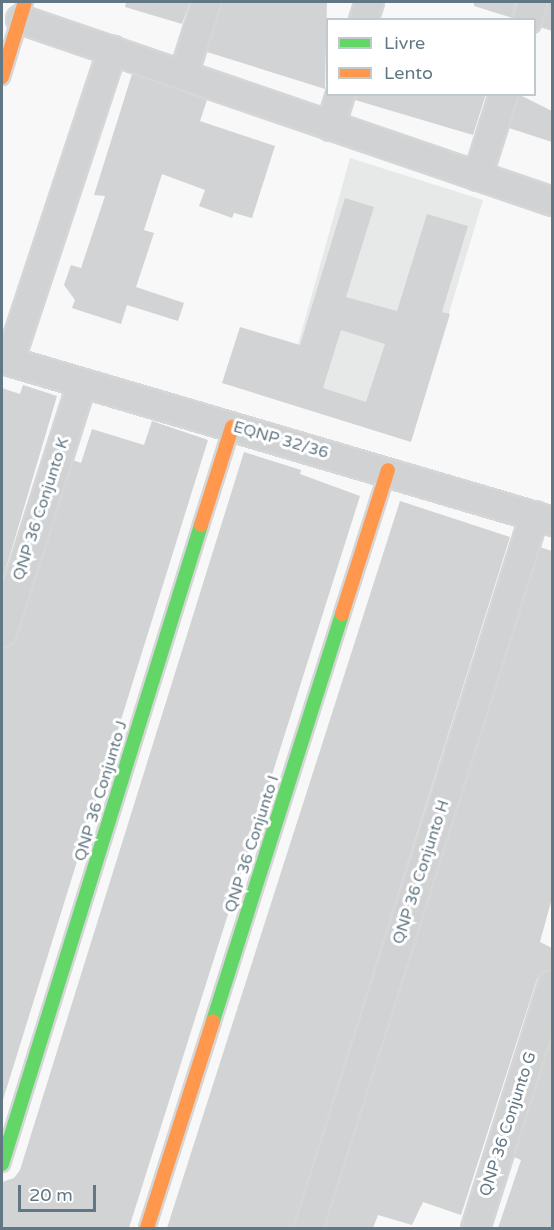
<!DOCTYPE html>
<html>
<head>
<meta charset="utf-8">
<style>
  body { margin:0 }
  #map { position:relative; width:554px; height:1230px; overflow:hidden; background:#f8f8f8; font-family:"Varela Round",sans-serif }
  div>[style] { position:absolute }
  .built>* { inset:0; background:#e7e9e9 }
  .building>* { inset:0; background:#d2d3d4 }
  .roads { filter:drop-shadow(2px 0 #d5d6d7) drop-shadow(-2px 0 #d5d6d7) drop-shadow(0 2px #d5d6d7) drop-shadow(0 -2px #d5d6d7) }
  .street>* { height:27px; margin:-13.5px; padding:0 13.5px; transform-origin:13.5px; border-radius:13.5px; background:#d1d2d3 }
  .fast>* { height:14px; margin:-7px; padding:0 7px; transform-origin:7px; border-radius:7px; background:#63d668 }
  .slow>* { height:14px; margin:-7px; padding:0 7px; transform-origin:7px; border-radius:7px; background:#ff974d }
  span { translate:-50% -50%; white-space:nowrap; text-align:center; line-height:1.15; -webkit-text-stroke:6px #fff; paint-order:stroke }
  .street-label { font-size:16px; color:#627784 }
  .frame { position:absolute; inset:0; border:3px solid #627784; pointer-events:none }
  .legend { position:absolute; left:326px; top:18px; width:210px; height:78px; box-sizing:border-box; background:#fff; border:2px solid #c0c9ce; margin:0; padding:8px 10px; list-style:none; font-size:18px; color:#627784 }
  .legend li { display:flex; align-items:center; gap:12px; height:30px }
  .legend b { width:30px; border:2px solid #c0c9ce }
  .scale { position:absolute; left:18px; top:1185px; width:78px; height:27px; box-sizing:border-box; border:3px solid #627784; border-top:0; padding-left:8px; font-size:18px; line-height:21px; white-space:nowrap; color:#627784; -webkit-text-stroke:4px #fff; paint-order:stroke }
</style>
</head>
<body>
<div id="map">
  <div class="built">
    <i style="clip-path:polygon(350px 158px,483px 200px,411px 439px,283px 398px)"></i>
  </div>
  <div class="building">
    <i style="clip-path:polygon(126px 2px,190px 2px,182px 24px,125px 7px)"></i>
    <i style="clip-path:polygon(221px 2px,327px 2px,325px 89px,207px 52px)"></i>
    <i style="clip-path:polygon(474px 2px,516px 2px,512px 18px,474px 6px)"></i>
    <i style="clip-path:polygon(547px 2px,552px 2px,552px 31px,540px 27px)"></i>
    <i style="clip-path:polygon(132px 74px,207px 100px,200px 121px,275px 146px,252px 218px,234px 213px,232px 218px,199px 206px,205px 190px,162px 174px,144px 230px,154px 233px,136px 287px,184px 303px,178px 321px,127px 305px,121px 324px,72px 308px,75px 300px,64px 285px,71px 265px,81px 268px,105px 196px,94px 195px)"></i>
    <i style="clip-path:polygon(355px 94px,486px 94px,473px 135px,355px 100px)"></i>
    <i style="clip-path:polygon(518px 94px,552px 111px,552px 142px,509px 128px)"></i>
    <i style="clip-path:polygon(evenodd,345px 198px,374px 207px,346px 297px,397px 311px,427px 214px,468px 226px,442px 312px,450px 314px,411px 442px,222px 383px,240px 327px,300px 345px,345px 198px,341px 330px,385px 344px,366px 402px,323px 388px,341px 330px)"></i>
    <i style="clip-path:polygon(23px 385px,57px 396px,2px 582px,2px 388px,20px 394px)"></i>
    <i style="clip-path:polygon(152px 421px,208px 440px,2px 1103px,2px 647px,12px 644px,17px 637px,73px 460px,81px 463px,92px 429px,144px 445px)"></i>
    <i style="clip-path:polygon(244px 452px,301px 470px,300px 474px,360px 496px,129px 1228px,2px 1228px,2px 1182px,14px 1178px,20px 1170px)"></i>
    <i style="clip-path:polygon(400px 501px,510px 537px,293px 1228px,167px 1228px)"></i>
    <i style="clip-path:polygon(540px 547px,552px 551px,552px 898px,540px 942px,552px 948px,552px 969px,542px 972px,537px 979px,461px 1215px,423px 1202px,412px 1225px,378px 1215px,373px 1228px,324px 1228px)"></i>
    <i style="clip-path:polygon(552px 1035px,552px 1228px,498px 1228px,521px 1160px,514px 1157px)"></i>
  </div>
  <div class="roads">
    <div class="street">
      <i style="left:20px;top:19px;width:562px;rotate:18.89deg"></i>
      <i style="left:363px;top:20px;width:19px;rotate:-72deg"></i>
      <i style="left:527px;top:20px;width:19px;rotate:-74deg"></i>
      <i style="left:183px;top:74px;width:76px;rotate:-72.3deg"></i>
      <i style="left:330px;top:126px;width:34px;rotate:-73deg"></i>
      <i style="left:477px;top:176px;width:86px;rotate:-72.4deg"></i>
      <i style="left:2px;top:359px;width:573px;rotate:16.41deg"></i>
      <i style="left:9px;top:361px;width:328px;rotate:-71.7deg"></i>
      <i style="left:2px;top:632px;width:259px;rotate:-72.3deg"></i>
      <i style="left:308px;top:1228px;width:748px;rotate:-72.41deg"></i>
      <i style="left:475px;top:1228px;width:256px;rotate:-72.5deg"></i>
    </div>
    <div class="fast">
      <i style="left:213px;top:1021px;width:427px;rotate:-72.4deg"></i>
      <i style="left:2px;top:1164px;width:669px;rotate:-72.7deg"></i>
    </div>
    <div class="slow">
      <i style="left:2px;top:77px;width:78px;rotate:-73deg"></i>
      <i style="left:201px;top:525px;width:103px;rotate:-72.4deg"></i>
      <i style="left:342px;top:614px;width:151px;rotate:-72.3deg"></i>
      <i style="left:147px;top:1228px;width:217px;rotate:-72.3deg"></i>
    </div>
  </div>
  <div class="street-label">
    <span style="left:281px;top:440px;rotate:16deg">EQNP 32/36</span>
    <span style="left:41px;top:509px;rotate:-72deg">QNP 36 Conjunto K</span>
    <span style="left:101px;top:791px;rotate:-73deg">QNP 36 Conjunto J</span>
    <span style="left:252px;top:844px;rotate:-72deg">QNP 36 Conjunto I</span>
    <span style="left:421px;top:872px;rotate:-72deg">QNP 36 Conjunto H</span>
    <span style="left:508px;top:1124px;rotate:-72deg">QNP 36 Conjunto G</span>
  </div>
  <div class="frame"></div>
  <ul class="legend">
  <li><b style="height:8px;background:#63d668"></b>Livre</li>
  <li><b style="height:8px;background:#ff974d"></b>Lento</li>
  </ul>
  <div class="scale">20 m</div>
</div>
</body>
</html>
